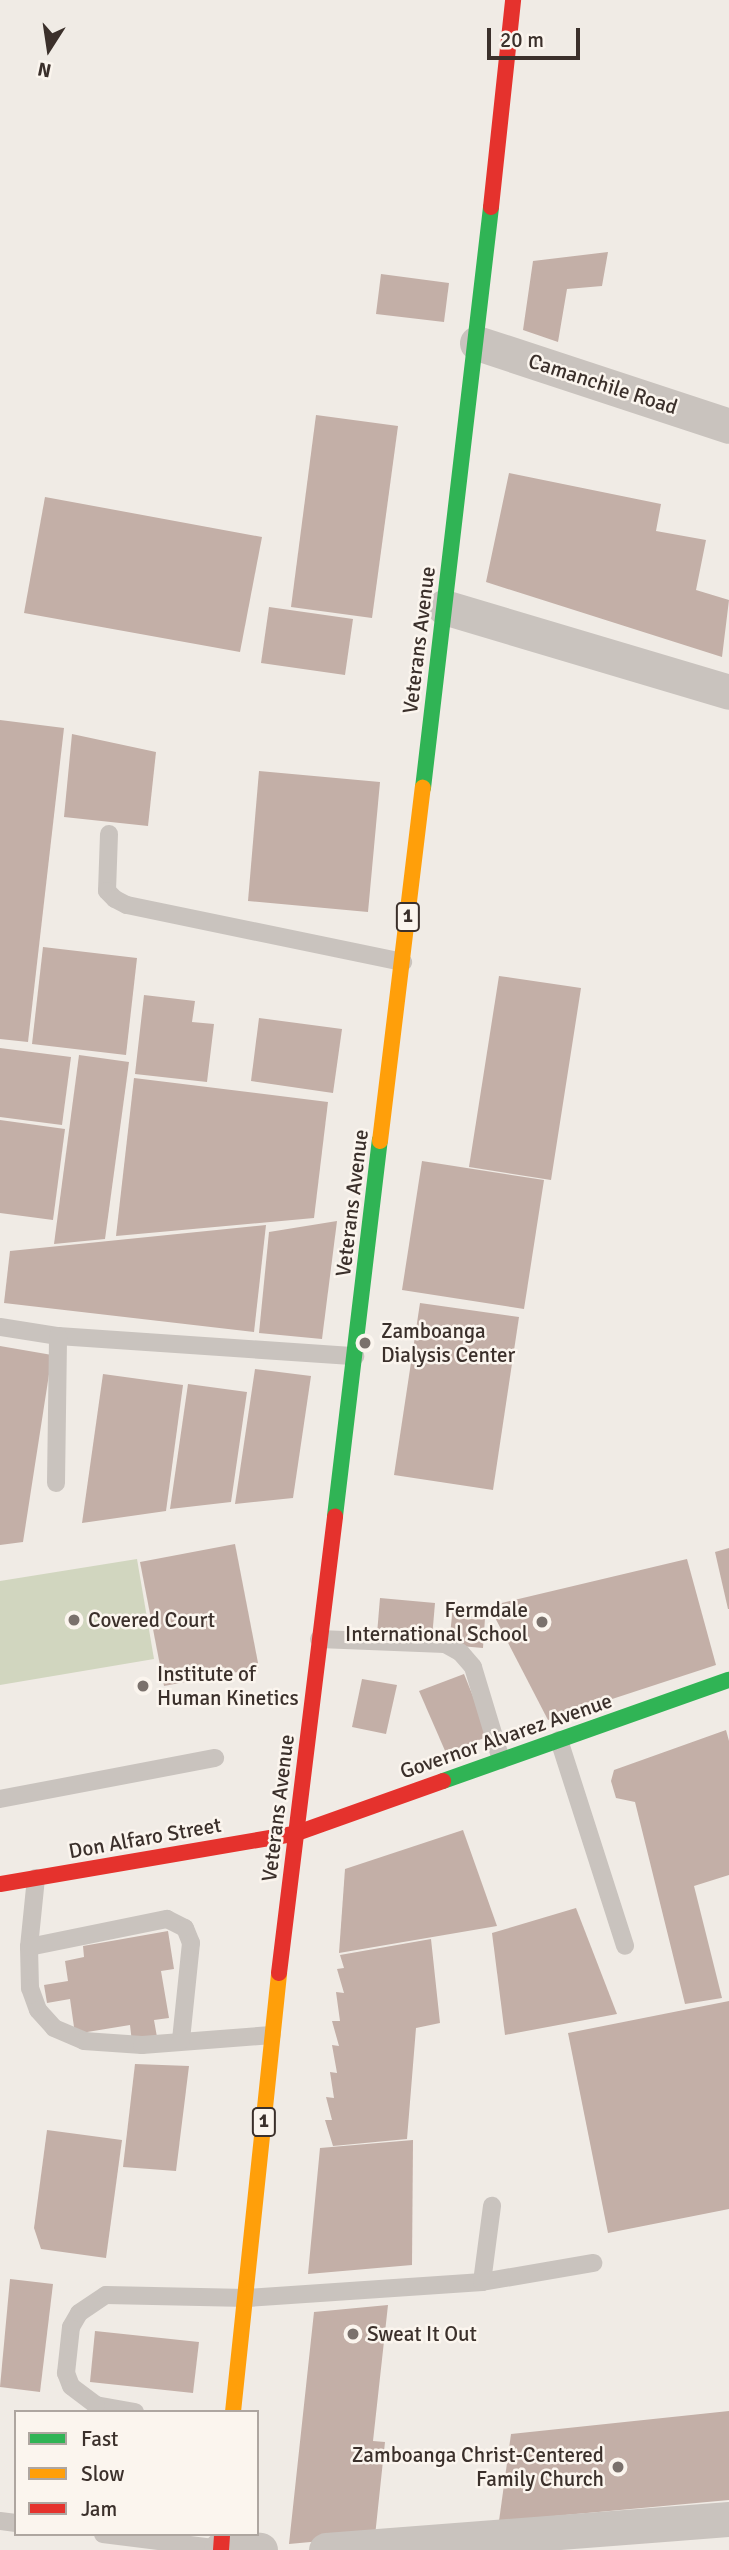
<!DOCTYPE html>
<html>
<head>
<meta charset="utf-8">
<style>
  body { margin:0 }
  #map { position:relative; width:729px; height:2550px; overflow:hidden; background:#f0ebe5; font-family:Signika,sans-serif }
  div>[style] { position:absolute }
  .green>* { inset:0; background:#d1d6bf }
  .building>* { inset:0; background:#c3afa7 }
  .lane>* { height:18px; margin:-9px; padding:0 9px; transform-origin:9px; border-radius:9px; background:#c9c3be }
  .street>* { height:35px; margin:-17.5px; padding:0 17.5px; transform-origin:17.5px; border-radius:17.5px; background:#c9c3be }
  .fast>* { height:16px; margin:-8px; padding:0 8px; transform-origin:8px; border-radius:8px; background:#30b455 }
  .slow>* { height:16px; margin:-8px; padding:0 8px; transform-origin:8px; border-radius:8px; background:#ff9f0a }
  .jam>* { height:16px; margin:-8px; padding:0 8px; transform-origin:8px; border-radius:8px; background:#e5322d }
  .dots>* { width:19px; height:19px; translate:-50% -50%; box-sizing:border-box; border:4px solid #fbf5ee; border-radius:50% }
  span { translate:-50% -50%; white-space:nowrap; text-align:center; line-height:1.15; -webkit-text-stroke:5px #fbf5ee; paint-order:stroke }
  .shield-label span { padding:2px 5px; background:#fbf5ee; border:2px solid; border-radius:5px; -webkit-text-stroke-width:0 }
  .shield-label { font-size:19px; color:#3b302b; font-weight:700 }
  .street-label { font-size:21px; color:#3b302b }
  .poi-label { font-size:21px; color:#3b302b }
  .left { translate:0 -50%; text-align:left }
  .right { translate:-100% -50%; text-align:right }
  .legend { position:absolute; left:14px; top:2410px; width:245px; height:126px; box-sizing:border-box; background:#fbf5ee; border:2px solid #aea6a0; margin:0; padding:9px 12px; list-style:none; font-size:21px; color:#3b302b }
  .legend li { display:flex; align-items:center; gap:14px; height:35px }
  .legend b { width:35px; border:2px solid #aea6a0 }
  .north { position:absolute; left:14px; top:14px; width:70px; height:70px; -webkit-text-stroke:5px #fbf5ee; paint-order:stroke; rotate:192deg; font-size:19px; font-weight:700; line-height:28px; text-align:center; color:#3b302b }
  .north::after { content:''; display:block; margin:auto; width:24px; height:32px; background:#3b302b; clip-path:polygon(50% 0,100% 100%,50% 72%,0 100%) }
  .scale { position:absolute; left:487px; top:28px; width:93px; height:32px; box-sizing:border-box; border:4px solid #3b302b; border-top:0; padding-left:9px; font-size:21px; line-height:24px; white-space:nowrap; color:#3b302b; -webkit-text-stroke:5px #fbf5ee; paint-order:stroke }
</style>
</head>
<body>
<div id="map">
  <div class="green">
    <i style="clip-path:polygon(137px 1559px,154px 1659px,0 1685px,0 1581px)"></i>
  </div>
  <div class="building">
    <i style="clip-path:polygon(608px 252px,602px 286px,567px 289px,558px 342px,523px 330px,533px 261px)"></i>
    <i style="clip-path:polygon(381px 274px,449px 283px,444px 322px,376px 314px)"></i>
    <i style="clip-path:polygon(316px 415px,398px 426px,372px 618px,291px 607px)"></i>
    <i style="clip-path:polygon(509px 473px,661px 504px,656px 531px,706px 540px,696px 590px,729px 600px,722px 657px,486px 582px)"></i>
    <i style="clip-path:polygon(45px 497px,262px 537px,240px 652px,24px 613px)"></i>
    <i style="clip-path:polygon(269px 607px,353px 619px,345px 675px,261px 663px)"></i>
    <i style="clip-path:polygon(0 720px,64px 728px,28px 1042px,0 1039px)"></i>
    <i style="clip-path:polygon(72px 734px,156px 752px,148px 826px,64px 817px)"></i>
    <i style="clip-path:polygon(259px 771px,380px 782px,368px 912px,248px 901px)"></i>
    <i style="clip-path:polygon(43px 947px,137px 958px,126px 1055px,32px 1044px)"></i>
    <i style="clip-path:polygon(499px 976px,581px 988px,551px 1180px,469px 1167px)"></i>
    <i style="clip-path:polygon(144px 995px,195px 1001px,192px 1022px,214px 1024px,207px 1082px,135px 1074px)"></i>
    <i style="clip-path:polygon(259px 1018px,342px 1029px,333px 1093px,251px 1081px)"></i>
    <i style="clip-path:polygon(0 1048px,71px 1057px,62px 1125px,0 1117px)"></i>
    <i style="clip-path:polygon(79px 1055px,129px 1062px,105px 1239px,54px 1244px)"></i>
    <i style="clip-path:polygon(134px 1078px,328px 1102px,314px 1218px,116px 1236px)"></i>
    <i style="clip-path:polygon(0 1120px,65px 1129px,53px 1220px,0 1213px)"></i>
    <i style="clip-path:polygon(422px 1161px,544px 1180px,524px 1309px,402px 1290px)"></i>
    <i style="clip-path:polygon(337px 1221px,322px 1339px,259px 1333px,269px 1232px)"></i>
    <i style="clip-path:polygon(266px 1225px,254px 1332px,4px 1303px,10px 1251px)"></i>
    <i style="clip-path:polygon(420px 1303px,519px 1317px,493px 1490px,394px 1475px)"></i>
    <i style="clip-path:polygon(0 1346px,52px 1355px,23px 1542px,0 1545px)"></i>
    <i style="clip-path:polygon(255px 1369px,311px 1376px,293px 1498px,235px 1504px)"></i>
    <i style="clip-path:polygon(103px 1374px,183px 1385px,166px 1511px,82px 1523px)"></i>
    <i style="clip-path:polygon(188px 1384px,247px 1392px,231px 1502px,170px 1509px)"></i>
    <i style="clip-path:polygon(235px 1544px,259px 1668px,164px 1686px,140px 1562px)"></i>
    <i style="clip-path:polygon(729px 1548px,729px 1609px,728px 1609px,715px 1552px)"></i>
    <i style="clip-path:polygon(687px 1559px,716px 1665px,548px 1720px,489px 1606px)"></i>
    <i style="clip-path:polygon(380px 1598px,435px 1603px,432px 1638px,377px 1634px)"></i>
    <i style="clip-path:polygon(453px 1606px,469px 1607px,471px 1616px,485px 1618px,483px 1648px,449px 1645px)"></i>
    <i style="clip-path:polygon(464px 1674px,489px 1736px,446px 1753px,419px 1691px)"></i>
    <i style="clip-path:polygon(362px 1679px,397px 1685px,386px 1734px,352px 1727px)"></i>
    <i style="clip-path:polygon(726px 1730px,729px 1741px,729px 1875px,694px 1886px,722px 1998px,685px 2004px,635px 1802px,616px 1798px,611px 1781px,614px 1770px)"></i>
    <i style="clip-path:polygon(463px 1830px,497px 1926px,339px 1953px,345px 1869px)"></i>
    <i style="clip-path:polygon(576px 1908px,617px 2014px,505px 2035px,492px 1933px)"></i>
    <i style="clip-path:polygon(168px 1931px,174px 1969px,161px 1971px,169px 2018px,154px 2020px,157px 2037px,132px 2042px,130px 2025px,75px 2034px,70px 1999px,47px 2003px,44px 1985px,68px 1981px,65px 1961px,84px 1957px,83px 1946px)"></i>
    <i style="clip-path:polygon(431px 1939px,440px 2023px,416px 2028px,407px 2139px,333px 2146px,325px 2120px,332px 2120px,326px 2097px,334px 2098px,330px 2072px,337px 2073px,332px 2045px,339px 2046px,332px 2021px,340px 2021px,336px 1992px,344px 1993px,337px 1969px,344px 1968px,340px 1955px)"></i>
    <i style="clip-path:polygon(729px 2001px,729px 2209px,608px 2233px,568px 2033px)"></i>
    <i style="clip-path:polygon(135px 2064px,189px 2066px,176px 2171px,123px 2167px)"></i>
    <i style="clip-path:polygon(47px 2130px,122px 2140px,106px 2258px,41px 2249px,34px 2228px)"></i>
    <i style="clip-path:polygon(413px 2140px,412px 2265px,308px 2274px,320px 2148px)"></i>
    <i style="clip-path:polygon(10px 2279px,53px 2284px,40px 2392px,0 2387px)"></i>
    <i style="clip-path:polygon(388px 2305px,373px 2441px,385px 2442px,375px 2536px,289px 2544px,314px 2312px)"></i>
    <i style="clip-path:polygon(95px 2331px,199px 2342px,193px 2393px,90px 2382px)"></i>
    <i style="clip-path:polygon(729px 2411px,729px 2500px,499px 2521px,511px 2434px)"></i>
  </div>
  <div class="lane">
    <i style="left:109px;top:834px;width:57px;rotate:92deg"></i>
    <i style="left:107px;top:891px;width:11px;rotate:45deg"></i>
    <i style="left:115px;top:899px;width:13px;rotate:27deg"></i>
    <i style="left:127px;top:905px;width:282px;rotate:11.7deg"></i>
    <i style="left:0;top:1327px;width:59px;rotate:8.8deg"></i>
    <i style="left:58px;top:1336px;width:298px;rotate:3.9deg"></i>
    <i style="left:56px;top:1483px;width:147px;rotate:-89.2deg"></i>
    <i style="left:319px;top:1639px;width:126px;rotate:2.3deg"></i>
    <i style="left:445px;top:1644px;width:18px;rotate:29deg"></i>
    <i style="left:461px;top:1653px;width:18px;rotate:49deg"></i>
    <i style="left:473px;top:1667px;width:97px;rotate:73.2deg"></i>
    <i style="left:559px;top:1740px;width:216px;rotate:72.2deg"></i>
    <i style="left:0;top:1799px;width:219px;rotate:-10.8deg"></i>
    <i style="left:36px;top:1878px;width:69px;rotate:95.8deg"></i>
    <i style="left:29px;top:1947px;width:41px;rotate:88.6deg"></i>
    <i style="left:30px;top:1988px;width:23px;rotate:70deg"></i>
    <i style="left:38px;top:2010px;width:24px;rotate:48deg"></i>
    <i style="left:54px;top:2028px;width:33px;rotate:23deg"></i>
    <i style="left:84px;top:2041px;width:58px;rotate:3.9deg"></i>
    <i style="left:142px;top:2045px;width:130px;rotate:-4.4deg"></i>
    <i style="left:29px;top:1947px;width:141px;rotate:-11.5deg"></i>
    <i style="left:167px;top:1919px;width:20px;rotate:27deg"></i>
    <i style="left:185px;top:1928px;width:16px;rotate:68deg"></i>
    <i style="left:191px;top:1943px;width:98px;rotate:95.9deg"></i>
    <i style="left:482px;top:2282px;width:77px;rotate:-82.5deg"></i>
    <i style="left:135px;top:2412px;width:40px;rotate:-170deg"></i>
    <i style="left:96px;top:2405px;width:31px;rotate:-143deg"></i>
    <i style="left:71px;top:2386px;width:14px;rotate:-111deg"></i>
    <i style="left:66px;top:2373px;width:46px;rotate:-83.8deg"></i>
    <i style="left:71px;top:2327px;width:16px;rotate:-60deg"></i>
    <i style="left:79px;top:2313px;width:32px;rotate:-34deg"></i>
    <i style="left:106px;top:2295px;width:141px;rotate:1.2deg"></i>
    <i style="left:247px;top:2298px;width:236px;rotate:-3.9deg"></i>
    <i style="left:482px;top:2282px;width:113px;rotate:-9.7deg"></i>
    <i style="left:0;top:2521px;width:16px;rotate:7deg"></i>
    <i style="left:103px;top:2534px;width:119px;rotate:7.2deg"></i>
  </div>
  <div class="street">
    <i style="left:477px;top:343px;width:265px;rotate:18.2deg"></i>
    <i style="left:444px;top:607px;width:297px;rotate:16.6deg"></i>
    <i style="left:221px;top:2549px;width:39px;rotate:1deg"></i>
    <i style="left:326px;top:2550px;width:404px;rotate:-4.4deg"></i>
  </div>
  <div class="fast">
    <i style="left:423px;top:788px;width:585px;rotate:-83.32deg"></i>
    <i style="left:335px;top:1516px;width:378px;rotate:-83.2deg"></i>
    <i style="left:443px;top:1781px;width:303px;rotate:-19.5deg"></i>
  </div>
  <div class="slow">
    <i style="left:380px;top:1141px;width:356px;rotate:-83.1deg"></i>
    <i style="left:233px;top:2412px;width:441px;rotate:-84deg"></i>
  </div>
  <div class="jam">
    <i style="left:491px;top:207px;width:208px;rotate:-83.9deg"></i>
    <i style="left:0;top:1884px;width:301px;rotate:-9.7deg"></i>
    <i style="left:297px;top:1833px;width:155px;rotate:-19.6deg"></i>
    <i style="left:279px;top:1973px;width:460px;rotate:-83deg"></i>
    <i style="left:221px;top:2550px;width:16px;rotate:-86deg"></i>
  </div>
  <div class="dots">
    <i style="left:365px;top:1343px;background:#7a716c"></i>
    <i style="left:74px;top:1620px;background:#7a716c"></i>
    <i style="left:542px;top:1622px;background:#7a716c"></i>
    <i style="left:143px;top:1686px;background:#7a716c"></i>
    <i style="left:353px;top:2334px;background:#7a716c"></i>
    <i style="left:618px;top:2467px;background:#7a716c"></i>
  </div>
  <div class="shield-label">
    <span style="left:408px;top:917px">1</span>
    <span style="left:264px;top:2122px">1</span>
  </div>
  <div class="street-label">
    <span style="left:603px;top:384px;rotate:18deg">Camanchile Road</span>
    <span style="left:419px;top:640px;rotate:-83deg">Veterans Avenue</span>
    <span style="left:352px;top:1203px;rotate:-83deg">Veterans Avenue</span>
    <span style="left:506px;top:1736px;rotate:-19deg">Governor Alvarez Avenue</span>
    <span style="left:278px;top:1808px;rotate:-83deg">Veterans Avenue</span>
    <span style="left:145px;top:1838px;rotate:-10deg">Don Alfaro Street</span>
  </div>
  <div class="poi-label">
    <span class="left" style="left:381px;top:1343px">Zamboanga<br>Dialysis Center</span>
    <span class="right" style="left:528px;top:1622px">Fermdale<br>International School</span>
    <span class="left" style="left:88px;top:1620px">Covered Court</span>
    <span class="left" style="left:157px;top:1686px">Institute of<br>Human Kinetics</span>
    <span class="left" style="left:367px;top:2334px">Sweat It Out</span>
    <span class="right" style="left:604px;top:2467px">Zamboanga Christ-Centered<br>Family Church</span>
  </div>
  <ul class="legend">
  <li><b style="height:9px;background:#30b455"></b>Fast</li>
  <li><b style="height:9px;background:#ff9f0a"></b>Slow</li>
  <li><b style="height:9px;background:#e5322d"></b>Jam</li>
  </ul>
  <div class="north">N</div>
  <div class="scale">20 m</div>
</div>
</body>
</html>
